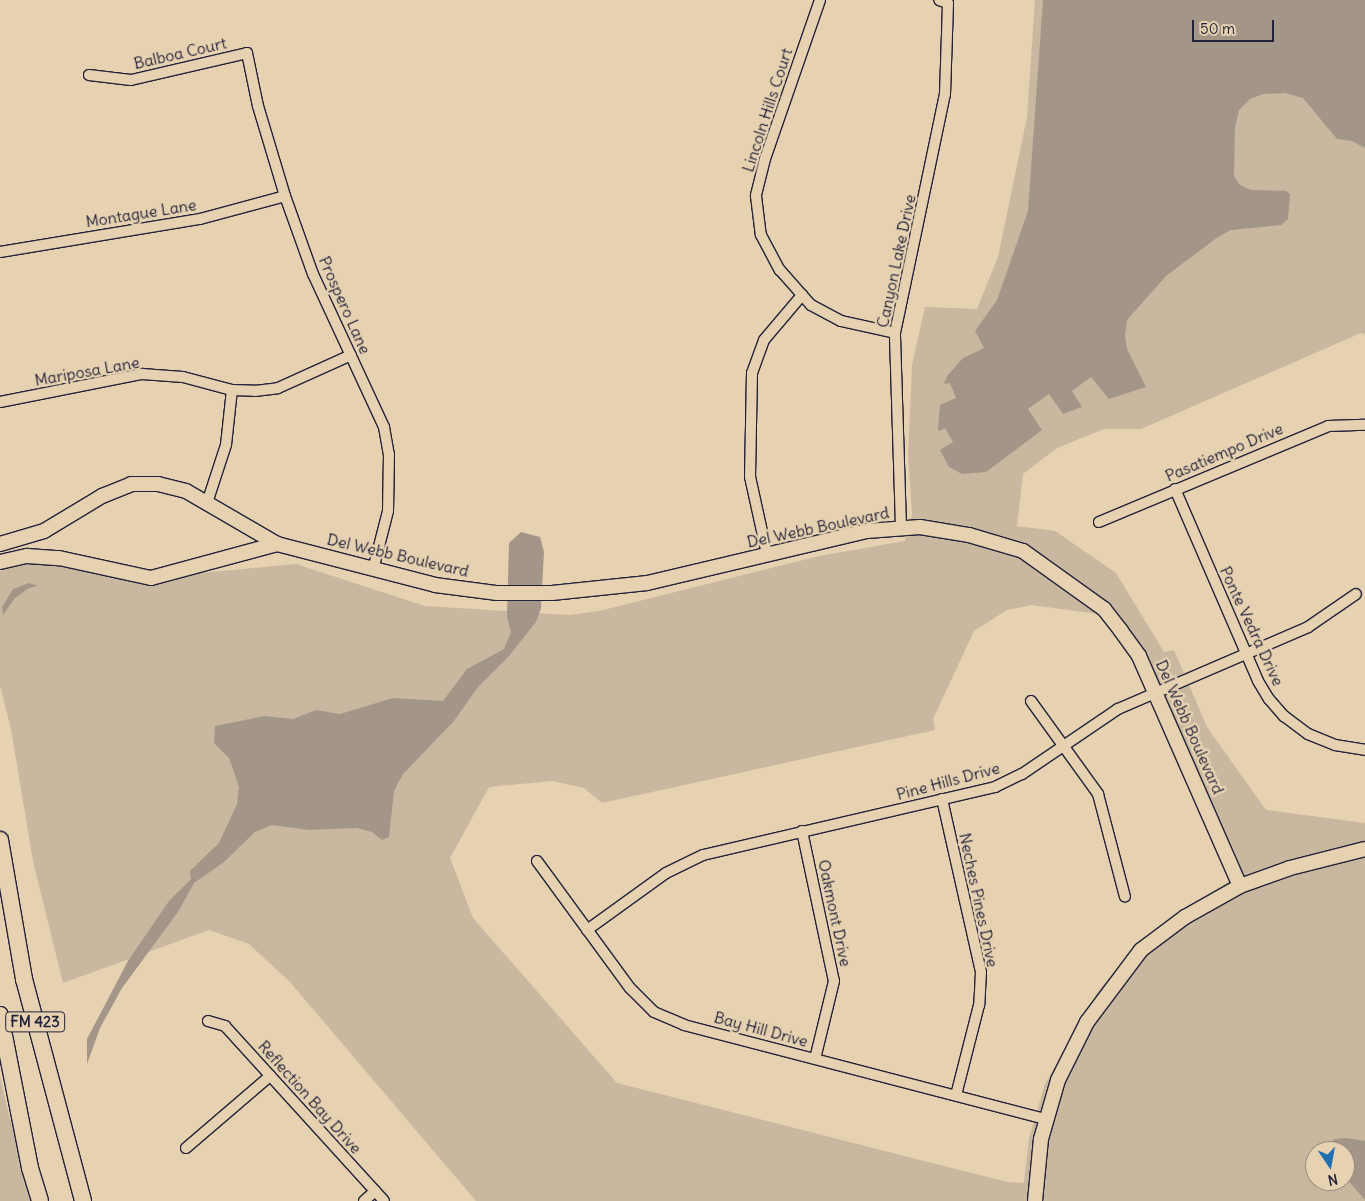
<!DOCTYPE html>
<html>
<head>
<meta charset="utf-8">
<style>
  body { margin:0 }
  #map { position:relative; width:1365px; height:1201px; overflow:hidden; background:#e6d1b0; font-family:Delius,sans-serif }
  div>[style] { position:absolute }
  .green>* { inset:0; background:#c9b89f }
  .water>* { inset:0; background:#a39588 }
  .roads { filter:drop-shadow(1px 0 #22223b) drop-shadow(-1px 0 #22223b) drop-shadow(0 1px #22223b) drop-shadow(0 -1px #22223b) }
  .street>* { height:10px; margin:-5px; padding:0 5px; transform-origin:5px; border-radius:5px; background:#e6d1b0 }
  .secondary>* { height:14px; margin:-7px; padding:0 7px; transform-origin:7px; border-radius:7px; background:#e6d1b0 }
  .primary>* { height:16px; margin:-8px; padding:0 8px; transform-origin:8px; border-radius:8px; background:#e6d1b0 }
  span { translate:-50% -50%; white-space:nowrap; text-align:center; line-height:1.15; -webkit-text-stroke:5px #e6d1b0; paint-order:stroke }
  .shield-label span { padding:1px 4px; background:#e6d1b0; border:1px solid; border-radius:4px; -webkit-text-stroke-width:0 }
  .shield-label { font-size:15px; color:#22223b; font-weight:700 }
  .street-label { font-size:16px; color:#22223b }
  .north { position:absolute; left:1305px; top:1141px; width:50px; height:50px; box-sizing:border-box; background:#e6d1b0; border:1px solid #988b81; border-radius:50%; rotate:168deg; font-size:14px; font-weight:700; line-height:20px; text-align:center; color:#22223b }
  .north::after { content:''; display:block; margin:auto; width:18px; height:22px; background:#1f6fb2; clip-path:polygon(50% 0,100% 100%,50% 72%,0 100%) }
  .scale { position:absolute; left:1192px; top:20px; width:82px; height:22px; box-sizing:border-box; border:2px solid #22223b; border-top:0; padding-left:6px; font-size:15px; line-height:18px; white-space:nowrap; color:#22223b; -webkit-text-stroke:4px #e6d1b0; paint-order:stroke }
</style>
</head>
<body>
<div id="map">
  <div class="green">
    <i style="clip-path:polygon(evenodd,1035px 0,1365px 0,1365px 335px,1361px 333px,1141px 429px,1104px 429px,1057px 448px,1023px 474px,1017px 526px,1055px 531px,1116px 573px,1164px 652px,1174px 650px,1207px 727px,1266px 810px,1365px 823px,1365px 1201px,476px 1201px,290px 982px,249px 944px,209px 930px,63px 983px,33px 861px,11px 729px,0 686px,0 571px,22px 561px,112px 574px,180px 575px,296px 564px,425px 606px,570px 615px,599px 611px,819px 556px,905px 541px,912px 514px,908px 455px,912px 365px,925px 307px,977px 309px,998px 257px,1027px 117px,1035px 0,1031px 605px,1099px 614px,1111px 629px,1137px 665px,1231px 880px,1184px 909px,1134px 949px,1098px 991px,1045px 1084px,1029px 1138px,1024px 1183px,1007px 1182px,617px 1083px,473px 918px,450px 858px,489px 787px,552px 781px,584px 788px,602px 803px,935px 730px,933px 719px,974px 631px,1007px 610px,1031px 605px,1035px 0,1315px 1151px,1345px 1151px,1345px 1181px,1315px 1181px,1315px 1151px)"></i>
    <i style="clip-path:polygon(0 1076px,7px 1107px,33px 1201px,0 1201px)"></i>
  </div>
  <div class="water">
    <i style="clip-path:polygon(1043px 0,1365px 0,1365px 148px,1352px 141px,1337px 139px,1303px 98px,1285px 93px,1263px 94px,1250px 99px,1239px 110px,1235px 127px,1234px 176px,1240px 185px,1251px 190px,1286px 191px,1290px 194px,1288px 219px,1281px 225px,1231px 230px,1218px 237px,1166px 276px,1127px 320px,1125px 335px,1127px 349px,1146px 387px,1109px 399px,1091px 377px,1072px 391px,1082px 407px,1063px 414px,1049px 394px,1028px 409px,1042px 430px,986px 472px,962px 474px,949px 467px,940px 450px,953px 442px,945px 428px,939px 431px,938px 428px,940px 405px,956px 398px,950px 383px,944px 384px,947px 376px,963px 358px,984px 348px,975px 331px,997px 300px,1028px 211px)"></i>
    <i style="clip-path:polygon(521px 532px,540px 537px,544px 552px,541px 608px,536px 622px,509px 656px,478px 687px,454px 721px,403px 774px,394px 791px,389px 837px,382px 840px,372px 832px,357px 828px,309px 830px,272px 825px,255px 832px,224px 862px,194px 883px,178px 912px,122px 988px,100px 1028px,87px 1064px,87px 1039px,128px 961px,169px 901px,191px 879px,190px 871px,219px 843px,237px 804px,239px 787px,229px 758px,214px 743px,215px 726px,264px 716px,293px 719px,316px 710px,340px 714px,393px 698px,443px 701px,467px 669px,504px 649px,511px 632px,507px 617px,509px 543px)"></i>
    <i style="clip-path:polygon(29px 583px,38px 586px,29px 588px,15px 598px,3px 615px,2px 607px,13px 589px)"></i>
    <i style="clip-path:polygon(1347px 1138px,1365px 1141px,1365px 1200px,1345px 1177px,1345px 1151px,1326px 1151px,1328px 1145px,1335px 1139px)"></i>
  </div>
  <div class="roads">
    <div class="street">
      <i style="left:820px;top:0;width:168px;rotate:109.1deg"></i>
      <i style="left:765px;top:159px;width:38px;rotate:104deg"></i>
      <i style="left:756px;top:196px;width:39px;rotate:83deg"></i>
      <i style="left:761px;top:235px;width:40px;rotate:62deg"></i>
      <i style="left:780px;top:270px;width:47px;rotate:48.5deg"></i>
      <i style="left:811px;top:305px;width:34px;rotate:28deg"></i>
      <i style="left:841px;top:321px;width:55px;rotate:12.5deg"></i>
      <i style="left:89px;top:75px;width:42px;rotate:6.8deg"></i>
      <i style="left:131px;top:80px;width:119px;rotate:-13.1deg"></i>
      <i style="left:247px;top:53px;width:54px;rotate:78.3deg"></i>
      <i style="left:258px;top:106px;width:94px;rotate:73.3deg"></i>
      <i style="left:285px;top:196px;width:83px;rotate:70.3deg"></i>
      <i style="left:313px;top:274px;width:169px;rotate:65.1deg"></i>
      <i style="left:384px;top:427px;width:27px;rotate:80deg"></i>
      <i style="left:389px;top:454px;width:57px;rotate:91deg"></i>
      <i style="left:388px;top:511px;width:61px;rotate:104.3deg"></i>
      <i style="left:0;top:252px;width:203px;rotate:-9.4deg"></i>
      <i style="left:200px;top:219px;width:88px;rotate:-15.1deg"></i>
      <i style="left:0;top:402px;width:145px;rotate:-11.2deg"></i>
      <i style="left:142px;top:374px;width:41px;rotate:4.2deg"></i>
      <i style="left:183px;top:377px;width:51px;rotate:14.9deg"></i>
      <i style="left:232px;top:390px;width:23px;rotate:2deg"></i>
      <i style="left:255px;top:391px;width:23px;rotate:-7deg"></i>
      <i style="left:278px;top:388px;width:80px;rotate:-24.3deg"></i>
      <i style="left:1175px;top:489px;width:209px;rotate:66.6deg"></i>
      <i style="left:1258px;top:681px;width:21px;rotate:59deg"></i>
      <i style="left:1269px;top:699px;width:23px;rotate:49deg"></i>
      <i style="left:1284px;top:716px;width:30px;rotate:37deg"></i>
      <i style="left:1308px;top:734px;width:29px;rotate:22deg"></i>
      <i style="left:1335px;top:745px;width:30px;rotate:9deg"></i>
      <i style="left:207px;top:503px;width:61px;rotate:-71.9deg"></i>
      <i style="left:226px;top:445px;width:55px;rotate:-83.8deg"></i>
      <i style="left:1099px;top:522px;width:248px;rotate:-22.7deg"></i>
      <i style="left:1328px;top:426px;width:37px;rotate:-2deg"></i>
      <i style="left:901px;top:527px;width:194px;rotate:-91.8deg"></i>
      <i style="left:895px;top:333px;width:244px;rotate:-78.2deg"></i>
      <i style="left:945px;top:94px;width:91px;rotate:-88.1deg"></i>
      <i style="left:948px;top:3px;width:9px;rotate:-162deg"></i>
      <i style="left:767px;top:554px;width:79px;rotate:-102.4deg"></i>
      <i style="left:750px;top:477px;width:104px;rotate:-88.9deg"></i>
      <i style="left:752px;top:373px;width:35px;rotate:-70deg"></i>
      <i style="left:764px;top:340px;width:59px;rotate:-49.8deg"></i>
      <i style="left:1031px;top:701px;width:115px;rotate:54.2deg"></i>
      <i style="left:1098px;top:794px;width:106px;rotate:75.3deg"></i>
      <i style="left:942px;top:799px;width:177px;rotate:77.3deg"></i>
      <i style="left:981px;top:972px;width:33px;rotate:93deg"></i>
      <i style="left:979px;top:1005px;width:93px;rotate:104.3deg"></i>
      <i style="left:802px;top:831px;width:153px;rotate:78deg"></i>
      <i style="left:834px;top:981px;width:80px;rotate:103.7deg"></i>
      <i style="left:537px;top:861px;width:157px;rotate:53.8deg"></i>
      <i style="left:630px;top:988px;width:34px;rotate:45deg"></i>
      <i style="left:654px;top:1012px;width:33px;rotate:23deg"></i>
      <i style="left:684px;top:1025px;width:374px;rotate:14.6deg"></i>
      <i style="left:587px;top:930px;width:97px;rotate:-35.8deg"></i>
      <i style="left:666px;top:873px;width:41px;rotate:-25.9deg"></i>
      <i style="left:703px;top:855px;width:300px;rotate:-13.1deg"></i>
      <i style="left:995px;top:787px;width:30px;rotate:-26deg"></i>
      <i style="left:1022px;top:774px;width:116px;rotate:-34.1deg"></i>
      <i style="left:1118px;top:709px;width:207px;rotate:-23.3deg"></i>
      <i style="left:1308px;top:627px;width:58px;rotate:-34.5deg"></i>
      <i style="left:208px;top:1021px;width:18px;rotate:16deg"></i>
      <i style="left:225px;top:1026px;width:236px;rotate:47.7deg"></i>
      <i style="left:186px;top:1148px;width:111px;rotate:-40.6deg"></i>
      <i style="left:364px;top:1201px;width:15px;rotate:-42deg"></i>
    </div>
    <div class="secondary">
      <i style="left:0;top:544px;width:46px;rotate:-16.5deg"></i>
      <i style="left:44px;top:531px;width:68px;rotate:-31.1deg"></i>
      <i style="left:102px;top:496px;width:31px;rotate:-22deg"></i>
      <i style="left:131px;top:484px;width:27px"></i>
      <i style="left:158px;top:484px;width:29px;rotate:14deg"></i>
      <i style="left:186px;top:491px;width:105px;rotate:30.2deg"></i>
      <i style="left:277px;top:544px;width:163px;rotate:14.5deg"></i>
      <i style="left:435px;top:585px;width:63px;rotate:7.4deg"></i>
      <i style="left:497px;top:593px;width:55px"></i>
      <i style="left:552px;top:593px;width:96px;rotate:-6deg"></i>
      <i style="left:647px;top:583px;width:226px;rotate:-13.3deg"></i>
      <i style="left:867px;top:531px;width:53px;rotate:-4.3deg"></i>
      <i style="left:920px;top:527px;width:50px;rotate:9.3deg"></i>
      <i style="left:969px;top:535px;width:56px;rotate:16.5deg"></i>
      <i style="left:1023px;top:551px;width:100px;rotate:35.6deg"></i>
      <i style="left:1104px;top:609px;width:28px;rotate:52deg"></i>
      <i style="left:1121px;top:631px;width:31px;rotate:54deg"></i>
      <i style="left:1139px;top:656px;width:251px;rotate:66.3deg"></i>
      <i style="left:0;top:562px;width:28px;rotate:-13deg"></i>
      <i style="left:27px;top:556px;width:32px;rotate:4deg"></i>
      <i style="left:59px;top:558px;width:94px;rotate:12.3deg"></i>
      <i style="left:151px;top:578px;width:131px;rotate:-15.1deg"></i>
      <i style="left:1035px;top:1201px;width:62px;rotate:-84.5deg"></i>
      <i style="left:1041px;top:1139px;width:61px;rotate:-73.9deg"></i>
      <i style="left:1058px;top:1080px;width:65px;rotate:-63.4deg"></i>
      <i style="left:1087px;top:1022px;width:90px;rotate:-53.1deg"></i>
      <i style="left:1141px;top:950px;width:55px;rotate:-36.9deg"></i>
      <i style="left:1185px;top:917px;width:63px;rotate:-29.4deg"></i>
      <i style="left:1240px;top:886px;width:53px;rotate:-19.8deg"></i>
      <i style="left:1290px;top:868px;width:77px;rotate:-14.2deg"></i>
    </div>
    <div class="primary">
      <i style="left:0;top:840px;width:141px;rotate:80.2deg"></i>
      <i style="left:24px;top:979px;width:230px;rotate:75.1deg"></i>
      <i style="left:0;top:1015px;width:156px;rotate:78.9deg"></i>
      <i style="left:30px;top:1168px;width:34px;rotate:73deg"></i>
    </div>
  </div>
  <div class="shield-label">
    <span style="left:35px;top:1022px">FM 423</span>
  </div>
  <div class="street-label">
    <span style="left:180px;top:53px;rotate:-13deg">Balboa Court</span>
    <span style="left:767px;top:110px;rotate:-72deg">Lincoln Hills Court</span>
    <span style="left:141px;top:213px;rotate:-9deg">Montague Lane</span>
    <span style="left:896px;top:261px;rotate:-78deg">Canyon Lake Drive</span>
    <span style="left:345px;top:305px;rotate:66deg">Prospero Lane</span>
    <span style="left:87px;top:371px;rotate:-10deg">Mariposa Lane</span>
    <span style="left:1224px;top:452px;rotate:-23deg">Pasatiempo Drive</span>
    <span style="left:818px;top:527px;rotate:-12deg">Del Webb Boulevard</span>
    <span style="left:398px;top:555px;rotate:13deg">Del Webb Boulevard</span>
    <span style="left:1252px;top:626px;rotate:65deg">Ponte Vedra Drive</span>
    <span style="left:1190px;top:727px;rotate:66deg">Del Webb Boulevard</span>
    <span style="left:948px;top:781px;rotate:-15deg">Pine Hills Drive</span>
    <span style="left:979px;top:900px;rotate:78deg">Neches Pines Drive</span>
    <span style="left:835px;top:913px;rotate:78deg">Oakmont Drive</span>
    <span style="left:761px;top:1029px;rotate:15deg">Bay Hill Drive</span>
    <span style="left:310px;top:1097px;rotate:48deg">Reflection Bay Drive</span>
  </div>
  <div class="north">N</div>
  <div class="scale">50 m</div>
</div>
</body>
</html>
